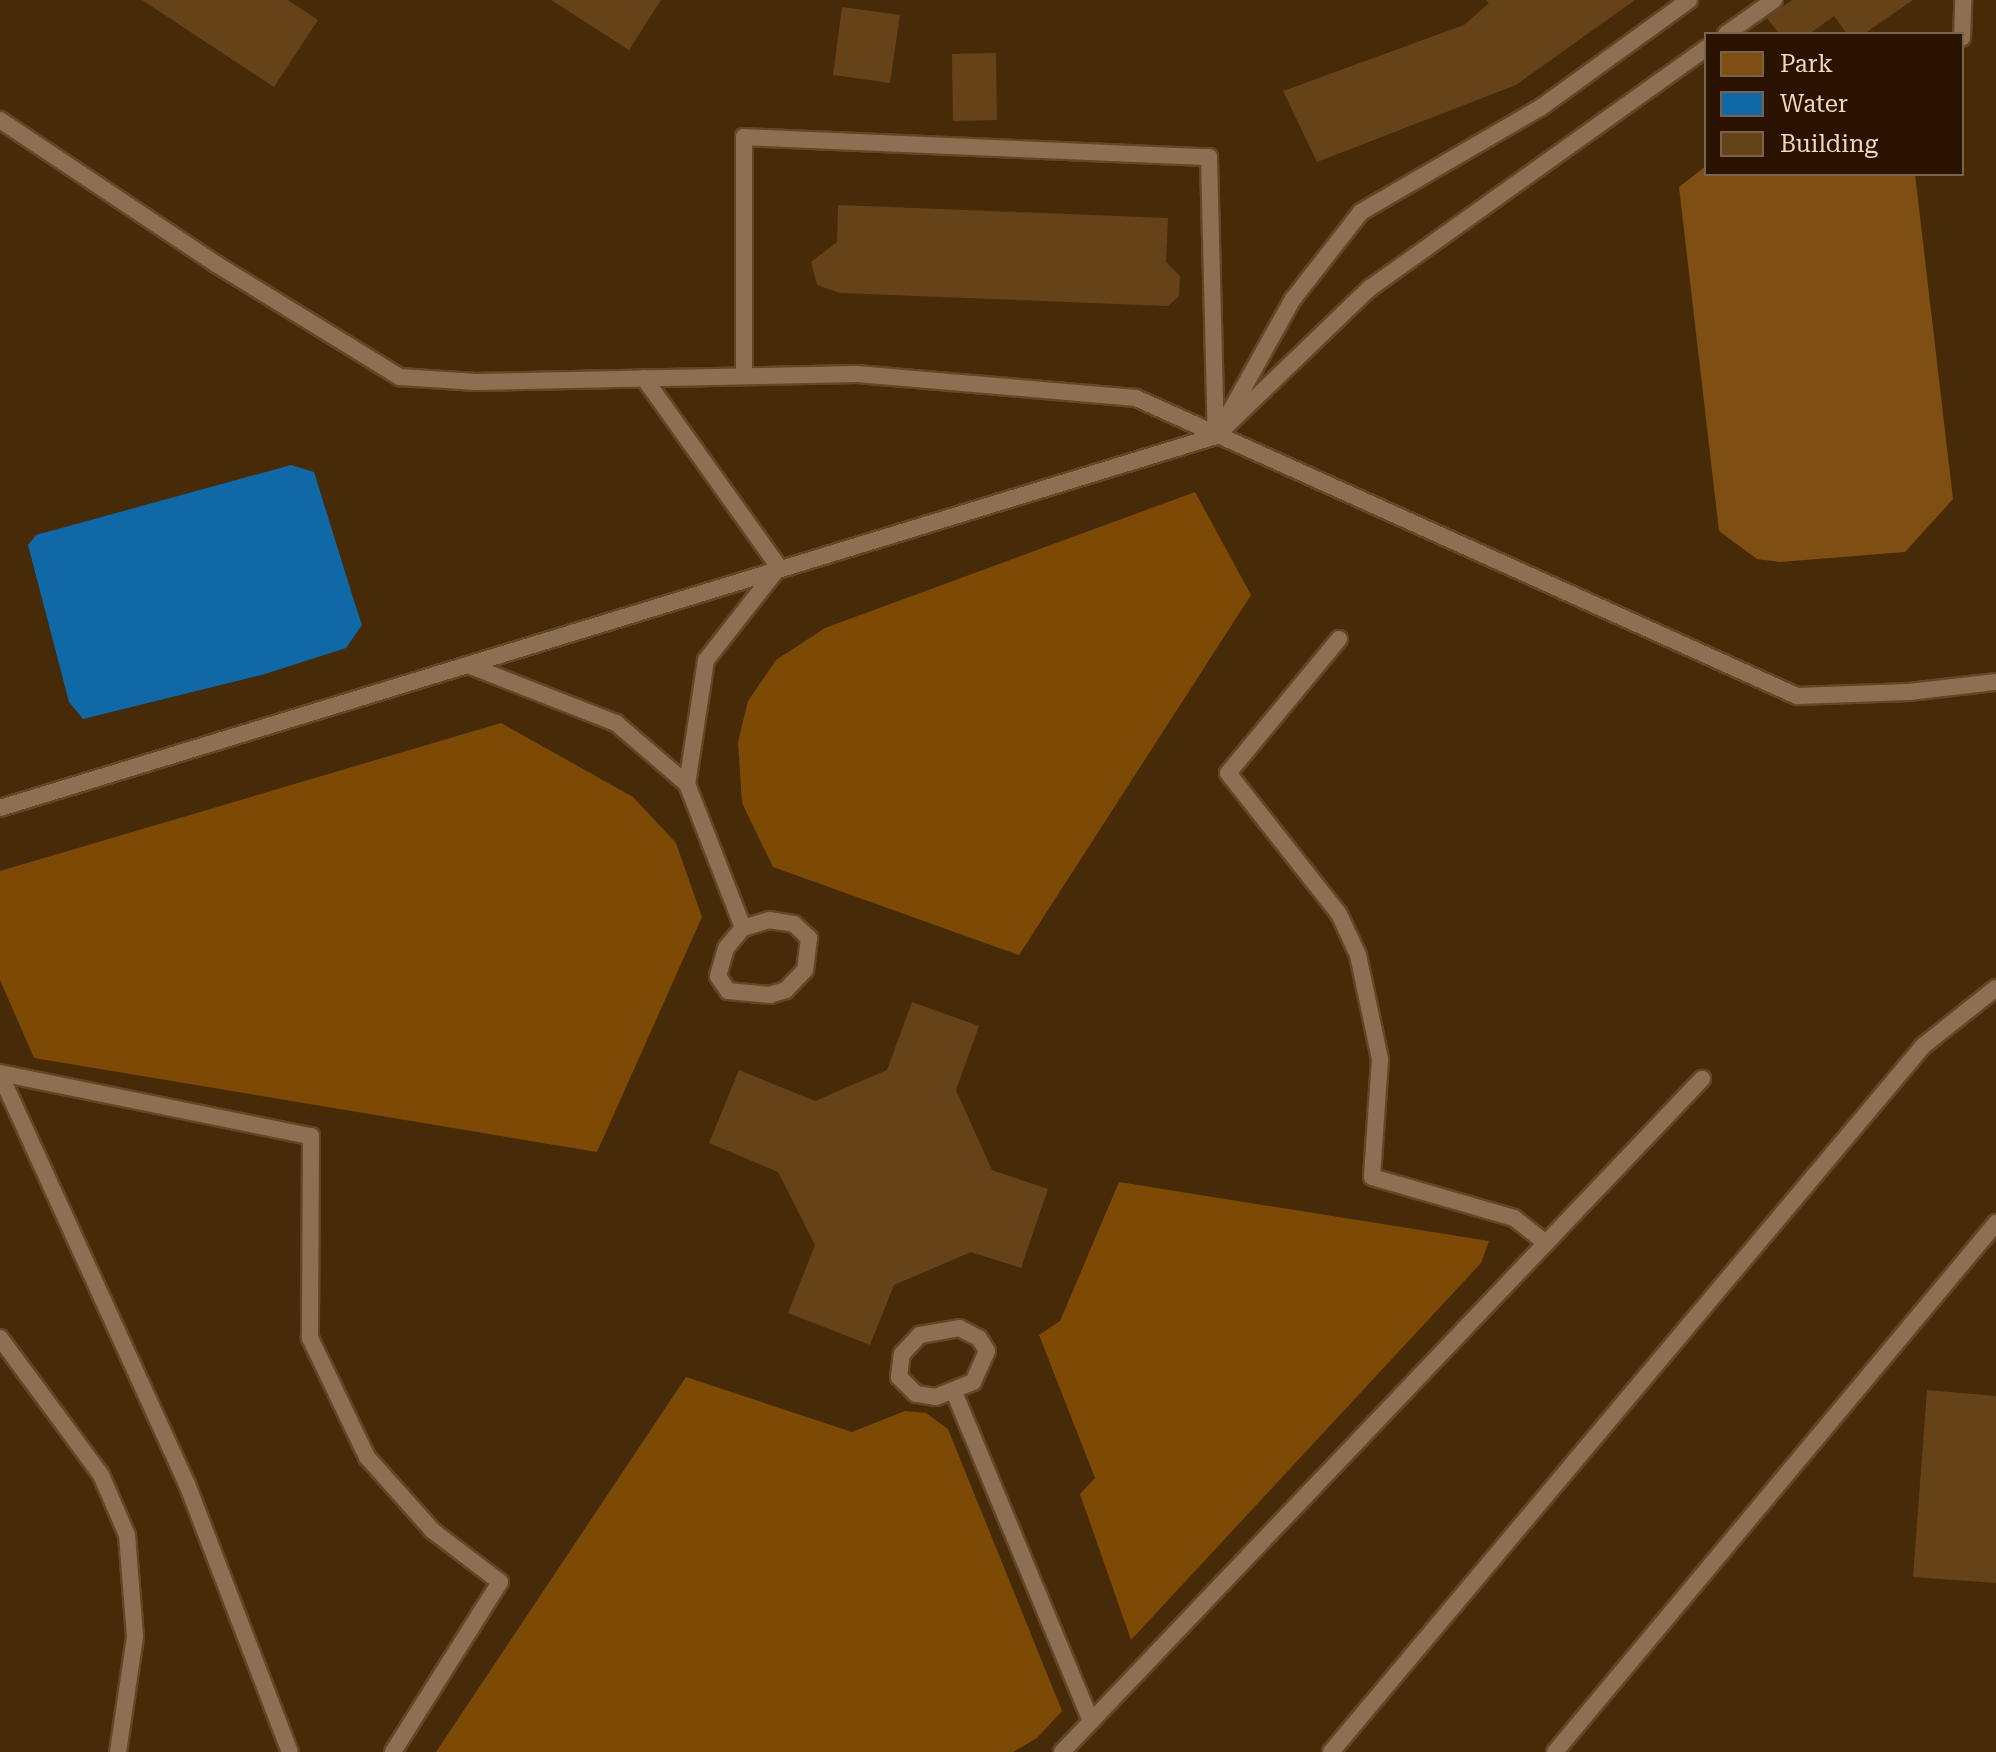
<!DOCTYPE html>
<html>
<head>
<meta charset="utf-8">
<style>
  body { margin:0 }
  #map { position:relative; width:1996px; height:1752px; overflow:hidden; background:#472a08; font-family:"Roboto Serif",serif }
  div>[style] { position:absolute }
  .green>* { inset:0; background:#7e4e12 }
  .forest>* { inset:0; background:#7c4a05 }
  .water>* { inset:0; background:#1069a7 }
  .building>* { inset:0; background:#664219 }
  .roads { filter:drop-shadow(2px 0 #634624) drop-shadow(-2px 0 #634624) drop-shadow(0 2px #634624) drop-shadow(0 -2px #634624) }
  .service>* { height:16px; margin:-8px; padding:0 8px; transform-origin:8px; border-radius:8px; background:#8d7053 }
  span { translate:-50% -50%; white-space:nowrap; text-align:center; line-height:1.15; -webkit-text-stroke:8px #291300; paint-order:stroke }
  .legend { position:absolute; left:1704px; top:32px; width:260px; height:144px; box-sizing:border-box; background:#291300; border:2px solid #7a614a; margin:0; padding:10px 14px; list-style:none; font-size:24px; color:#f4d6b9 }
  .legend li { display:flex; align-items:center; gap:16px; height:40px }
  .legend b { width:40px; border:2px solid #7a614a }
</style>
</head>
<body>
<div id="map">
  <div class="green">
    <i style="clip-path:polygon(1706px 166px,1706px 174px,1915px 174px,1953px 499px,1905px 552px,1780px 562px,1757px 559px,1719px 531px,1679px 187px)"></i>
  </div>
  <div class="forest">
    <i style="clip-path:polygon(1195px 492px,1251px 595px,1019px 955px,773px 867px,742px 803px,738px 742px,748px 701px,776px 660px,825px 628px)"></i>
    <i style="clip-path:polygon(501px 723px,633px 797px,676px 843px,702px 917px,597px 1152px,34px 1058px,0 980px,0 871px)"></i>
    <i style="clip-path:polygon(1119px 1182px,1489px 1241px,1481px 1263px,1131px 1640px,1080px 1494px,1095px 1478px,1039px 1335px,1060px 1321px)"></i>
    <i style="clip-path:polygon(686px 1377px,852px 1432px,905px 1411px,926px 1413px,948px 1429px,1062px 1711px,1037px 1738px,1013px 1752px,436px 1752px)"></i>
  </div>
  <div class="water">
    <i style="clip-path:polygon(291px 465px,314px 472px,355px 604px,362px 625px,346px 648px,265px 674px,83px 719px,69px 702px,28px 545px,36px 535px)"></i>
  </div>
  <div class="building">
    <i style="clip-path:polygon(142px 0,288px 0,318px 20px,274px 87px)"></i>
    <i style="clip-path:polygon(551px 0,661px 0,629px 50px)"></i>
    <i style="clip-path:polygon(1486px 0,1635px 0,1516px 85px,1317px 162px,1283px 91px,1464px 25px,1489px 3px)"></i>
    <i style="clip-path:polygon(1792px 0,1913px 0,1864px 34px,1847px 34px,1834px 16px,1809px 34px,1779px 34px,1767px 18px)"></i>
    <i style="clip-path:polygon(842px 7px,900px 15px,890px 83px,833px 75px)"></i>
    <i style="clip-path:polygon(996px 53px,997px 120px,953px 121px,952px 54px)"></i>
    <i style="clip-path:polygon(838px 205px,1168px 218px,1166px 262px,1180px 276px,1179px 296px,1168px 306px,840px 293px,817px 285px,811px 262px,837px 242px)"></i>
    <i style="clip-path:polygon(912px 1002px,979px 1026px,956px 1090px,992px 1170px,1048px 1189px,1021px 1268px,971px 1252px,894px 1285px,870px 1345px,788px 1313px,815px 1245px,778px 1172px,709px 1143px,739px 1070px,815px 1101px,887px 1070px)"></i>
    <i style="clip-path:polygon(1927px 1390px,1996px 1396px,1996px 1583px,1913px 1577px)"></i>
  </div>
  <div class="roads">
    <div class="service">
      <i style="left:1726px;top:34px;width:59px;rotate:-35.3deg"></i>
      <i style="left:1962px;top:38px;width:38px;rotate:-88deg"></i>
      <i style="left:0;top:120px;width:260px;rotate:33.7deg"></i>
      <i style="left:216px;top:264px;width:216px;rotate:31.6deg"></i>
      <i style="left:400px;top:377px;width:76px;rotate:3.8deg"></i>
      <i style="left:476px;top:382px;width:381px;rotate:-1.2deg"></i>
      <i style="left:857px;top:374px;width:280px;rotate:4.9deg"></i>
      <i style="left:1136px;top:398px;width:725px;rotate:24.27deg"></i>
      <i style="left:1797px;top:696px;width:112px;rotate:-2deg"></i>
      <i style="left:1909px;top:692px;width:88px;rotate:-6.6deg"></i>
      <i style="left:744px;top:376px;width:239px;rotate:-90deg"></i>
      <i style="left:744px;top:137px;width:465px;rotate:2.5deg"></i>
      <i style="left:1209px;top:157px;width:279px;rotate:88.6deg"></i>
      <i style="left:644px;top:378px;width:232px;rotate:54.5deg"></i>
      <i style="left:779px;top:567px;width:118px;rotate:128.1deg"></i>
      <i style="left:706px;top:660px;width:125px;rotate:98.7deg"></i>
      <i style="left:1225px;top:421px;width:140px;rotate:-60.9deg"></i>
      <i style="left:1293px;top:299px;width:110px;rotate:-52deg"></i>
      <i style="left:1361px;top:212px;width:207px;rotate:-30.2deg"></i>
      <i style="left:1540px;top:108px;width:184px;rotate:-35.9deg"></i>
      <i style="left:1339px;top:639px;width:174px;rotate:129.6deg"></i>
      <i style="left:1228px;top:773px;width:179px;rotate:51.8deg"></i>
      <i style="left:1339px;top:914px;width:45px;rotate:65.1deg"></i>
      <i style="left:1358px;top:955px;width:106px;rotate:78.1deg"></i>
      <i style="left:1380px;top:1059px;width:118px;rotate:93.9deg"></i>
      <i style="left:1372px;top:1177px;width:148px;rotate:16.1deg"></i>
      <i style="left:1514px;top:1218px;width:41px;rotate:38deg"></i>
      <i style="left:468px;top:665px;width:159px;rotate:21.4deg"></i>
      <i style="left:616px;top:723px;width:94px;rotate:40.7deg"></i>
      <i style="left:687px;top:784px;width:155px;rotate:68.7deg"></i>
      <i style="left:0;top:808px;width:1272px;rotate:-17.01deg"></i>
      <i style="left:1216px;top:436px;width:214px;rotate:-43.9deg"></i>
      <i style="left:1370px;top:288px;width:413px;rotate:-35.5deg"></i>
      <i style="left:769px;top:920px;width:25px;rotate:9deg"></i>
      <i style="left:794px;top:924px;width:21px;rotate:43deg"></i>
      <i style="left:809px;top:938px;width:32px;rotate:97deg"></i>
      <i style="left:805px;top:970px;width:28px;rotate:134deg"></i>
      <i style="left:786px;top:990px;width:17px;rotate:163deg"></i>
      <i style="left:770px;top:995px;width:42px;rotate:-174.6deg"></i>
      <i style="left:728px;top:991px;width:18px;rotate:-124deg"></i>
      <i style="left:718px;top:976px;width:29px;rotate:-74deg"></i>
      <i style="left:726px;top:948px;width:26px;rotate:-50deg"></i>
      <i style="left:743px;top:928px;width:27px;rotate:-17deg"></i>
      <i style="left:0;top:1073px;width:317px;rotate:11.5deg"></i>
      <i style="left:311px;top:1136px;width:202px;rotate:90.3deg"></i>
      <i style="left:310px;top:1338px;width:132px;rotate:64.4deg"></i>
      <i style="left:367px;top:1457px;width:99px;rotate:48.3deg"></i>
      <i style="left:433px;top:1531px;width:84px;rotate:37.3deg"></i>
      <i style="left:500px;top:1582px;width:201px;rotate:122.2deg"></i>
      <i style="left:0;top:1074px;width:451px;rotate:65.5deg"></i>
      <i style="left:187px;top:1484px;width:287px;rotate:69deg"></i>
      <i style="left:959px;top:1328px;width:22px;rotate:27deg"></i>
      <i style="left:979px;top:1338px;width:15px;rotate:58deg"></i>
      <i style="left:987px;top:1351px;width:34px;rotate:114deg"></i>
      <i style="left:973px;top:1382px;width:40px;rotate:158deg"></i>
      <i style="left:936px;top:1397px;width:20px;rotate:-171deg"></i>
      <i style="left:916px;top:1394px;width:24px;rotate:-135deg"></i>
      <i style="left:899px;top:1377px;width:23px;rotate:-83deg"></i>
      <i style="left:902px;top:1354px;width:26px;rotate:-47deg"></i>
      <i style="left:920px;top:1335px;width:40px;rotate:-10deg"></i>
      <i style="left:0;top:1338px;width:170px;rotate:53.6deg"></i>
      <i style="left:101px;top:1475px;width:65px;rotate:66.6deg"></i>
      <i style="left:127px;top:1535px;width:102px;rotate:85.5deg"></i>
      <i style="left:135px;top:1637px;width:116px;rotate:98.4deg"></i>
      <i style="left:954px;top:1392px;width:356px;rotate:67.4deg"></i>
      <i style="left:1062px;top:1752px;width:929px;rotate:-46.44deg"></i>
      <i style="left:1331px;top:1752px;width:921px;rotate:-50.02deg"></i>
      <i style="left:1923px;top:1046px;width:93px;rotate:-38.5deg"></i>
      <i style="left:1555px;top:1752px;width:689px;rotate:-50.18deg"></i>
    </div>
  </div>
  <ul class="legend">
  <li><b style="height:22px;background:#7e4e12"></b>Park</li>
  <li><b style="height:22px;background:#1069a7"></b>Water</li>
  <li><b style="height:22px;background:#664219"></b>Building</li>
  </ul>
</div>
</body>
</html>
